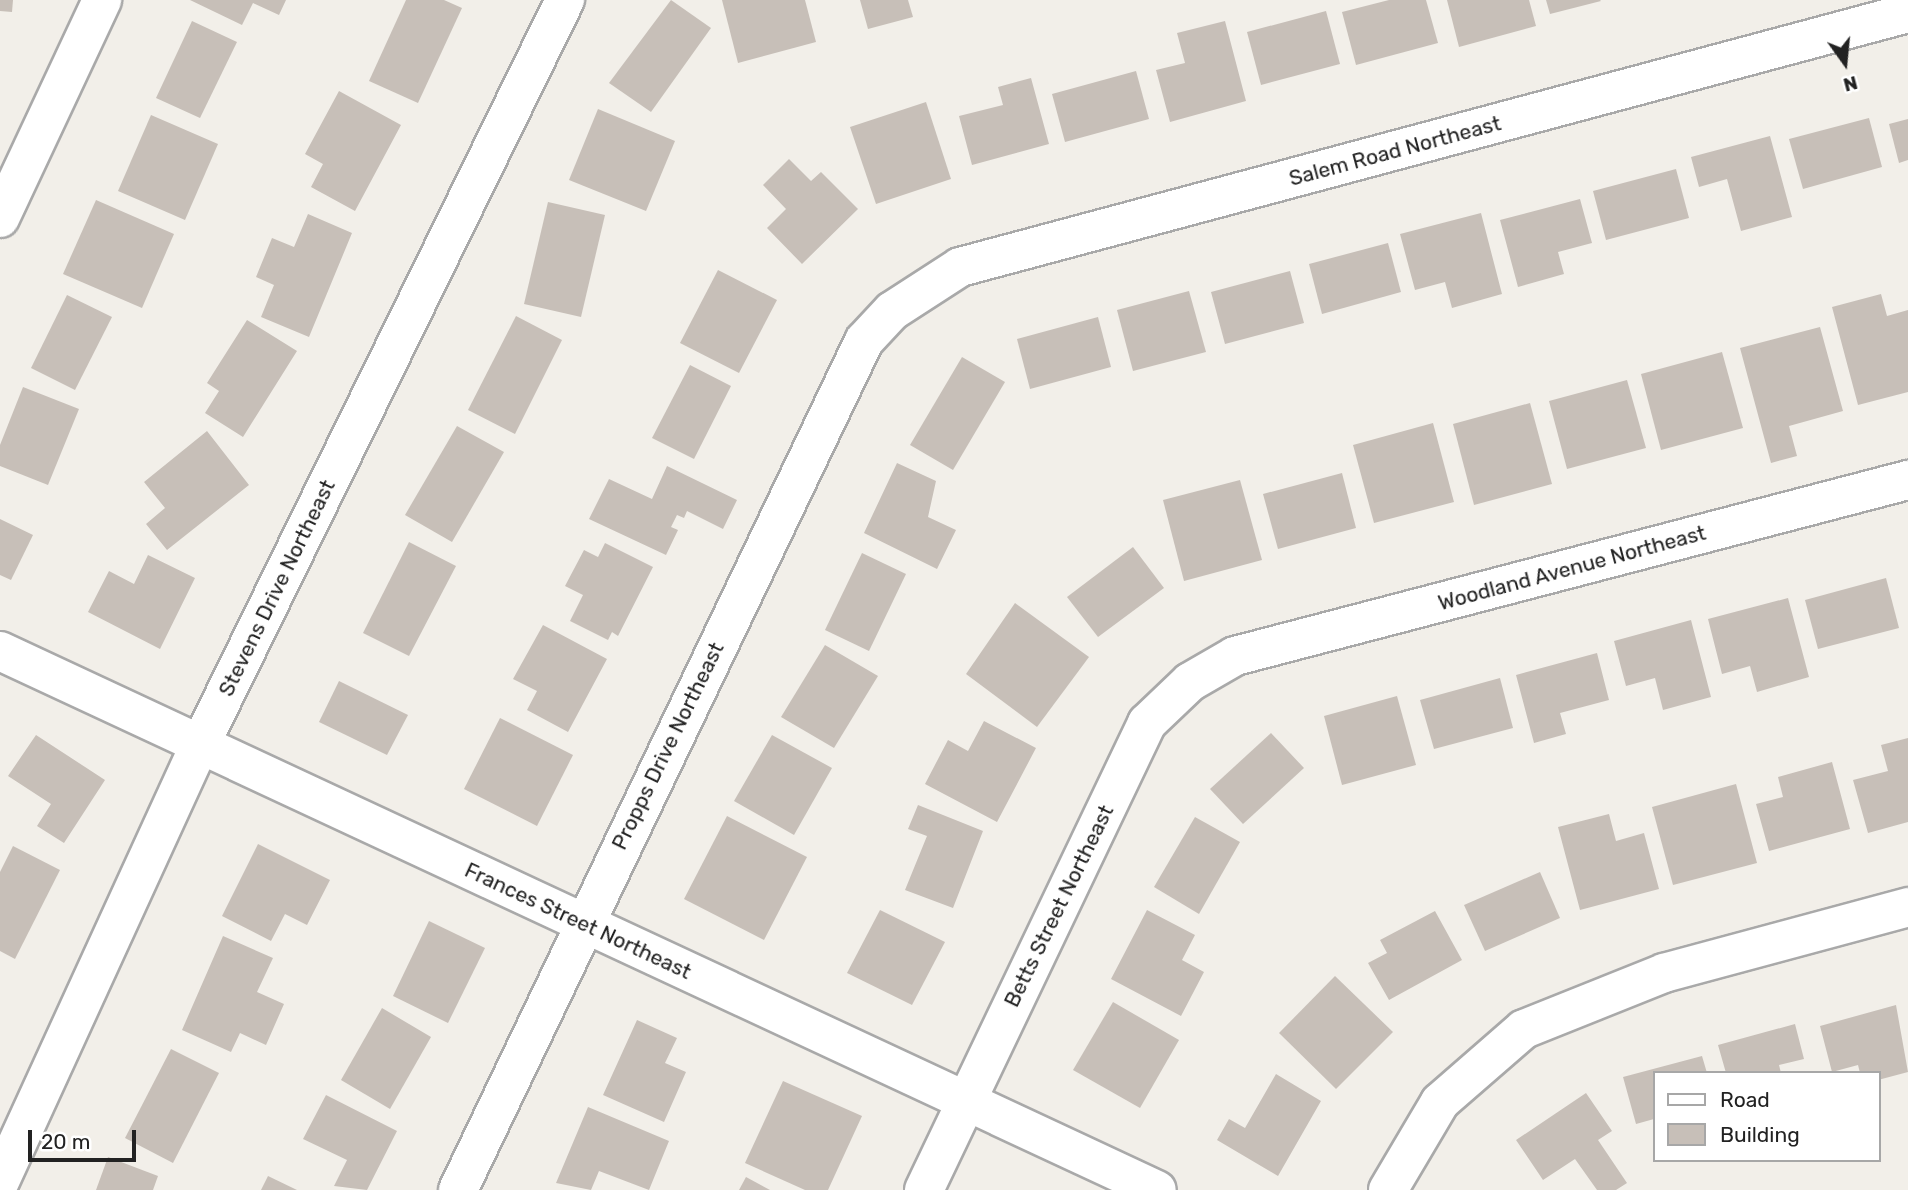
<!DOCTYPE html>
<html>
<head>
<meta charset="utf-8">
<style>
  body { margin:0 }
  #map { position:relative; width:1908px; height:1190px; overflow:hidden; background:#f2efe9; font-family:Rubik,sans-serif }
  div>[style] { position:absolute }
  .building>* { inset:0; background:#c7bfb8 }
  .roads { filter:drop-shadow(2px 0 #a9a9a9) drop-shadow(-2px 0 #a9a9a9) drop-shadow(0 2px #a9a9a9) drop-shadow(0 -2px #a9a9a9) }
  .minor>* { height:38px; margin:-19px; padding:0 19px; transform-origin:19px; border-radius:19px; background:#fff }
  span { translate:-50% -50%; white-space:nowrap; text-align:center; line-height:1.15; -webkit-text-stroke:5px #fff; paint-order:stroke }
  .street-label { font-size:21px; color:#222 }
  .legend { position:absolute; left:1653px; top:1071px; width:228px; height:91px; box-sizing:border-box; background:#fff; border:2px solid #a7a7a7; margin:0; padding:9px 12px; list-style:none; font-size:21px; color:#222 }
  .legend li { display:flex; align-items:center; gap:14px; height:35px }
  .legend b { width:35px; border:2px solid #a7a7a7 }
  .north { position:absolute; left:1810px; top:28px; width:70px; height:70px; -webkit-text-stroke:5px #fff; paint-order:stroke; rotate:165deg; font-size:19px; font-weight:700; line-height:28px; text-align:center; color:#222 }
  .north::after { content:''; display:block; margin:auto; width:24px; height:32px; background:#222; clip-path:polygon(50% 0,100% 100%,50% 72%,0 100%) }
  .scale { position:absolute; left:28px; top:1130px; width:108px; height:32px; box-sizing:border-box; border:4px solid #222; border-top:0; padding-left:9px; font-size:21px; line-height:24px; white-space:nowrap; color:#222; -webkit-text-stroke:5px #fff; paint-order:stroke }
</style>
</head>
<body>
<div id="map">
  <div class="building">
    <i style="clip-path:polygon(0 0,13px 0,12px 12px,0 11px)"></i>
    <i style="clip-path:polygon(190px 0,286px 0,279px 15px,253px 3px,242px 25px)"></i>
    <i style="clip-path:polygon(406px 0,444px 0,462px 8px,418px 103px,369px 81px)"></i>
    <i style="clip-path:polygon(671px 0,711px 28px,651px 112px,609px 83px)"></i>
    <i style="clip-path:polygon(722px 0,805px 0,816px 42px,738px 63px)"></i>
    <i style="clip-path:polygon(860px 0,908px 0,913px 17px,868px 29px)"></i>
    <i style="clip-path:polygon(1389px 0,1426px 0,1438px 43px,1356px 65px,1342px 12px)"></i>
    <i style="clip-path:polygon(1447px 0,1529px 0,1536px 26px,1459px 47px)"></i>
    <i style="clip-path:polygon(1546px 0,1600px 0,1601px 1px,1550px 14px)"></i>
    <i style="clip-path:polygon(1326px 11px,1340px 64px,1261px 85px,1247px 32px)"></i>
    <i style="clip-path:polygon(192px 21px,237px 42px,200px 118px,156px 98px)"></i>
    <i style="clip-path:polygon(1225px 21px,1246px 101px,1170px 122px,1156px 70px,1185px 63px,1177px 33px)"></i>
    <i style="clip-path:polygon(1136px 71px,1149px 119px,1065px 142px,1052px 94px)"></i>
    <i style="clip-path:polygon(1031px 78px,1049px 144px,972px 165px,959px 116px,1003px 105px,998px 87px)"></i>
    <i style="clip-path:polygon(339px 91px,401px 125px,355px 211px,311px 187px,323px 164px,305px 154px)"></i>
    <i style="clip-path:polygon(926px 102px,951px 179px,876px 204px,850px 127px)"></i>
    <i style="clip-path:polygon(598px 109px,675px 141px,646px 211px,569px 180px)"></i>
    <i style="clip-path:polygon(151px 115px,218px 144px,185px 220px,118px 191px)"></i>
    <i style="clip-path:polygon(1869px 118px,1882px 167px,1803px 189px,1789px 139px)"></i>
    <i style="clip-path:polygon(1908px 119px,1908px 160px,1899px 163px,1889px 124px)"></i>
    <i style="clip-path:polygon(1770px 136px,1792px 217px,1741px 231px,1727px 179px,1699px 187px,1691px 157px)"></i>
    <i style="clip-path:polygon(789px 159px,811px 181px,821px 172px,858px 209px,802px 264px,767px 228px,786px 209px,763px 185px)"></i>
    <i style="clip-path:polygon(1676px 169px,1689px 218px,1606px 240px,1593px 191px)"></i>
    <i style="clip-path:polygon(1580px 199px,1592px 243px,1558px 252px,1564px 274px,1518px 287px,1500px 220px)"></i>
    <i style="clip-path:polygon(96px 200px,174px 234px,142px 308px,63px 274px)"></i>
    <i style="clip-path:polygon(548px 202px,605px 215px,581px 317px,524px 304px)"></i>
    <i style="clip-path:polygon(1481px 213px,1502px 294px,1452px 308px,1445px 282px,1415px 290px,1400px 234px)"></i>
    <i style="clip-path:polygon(308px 214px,352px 233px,309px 337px,261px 317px,274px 285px,256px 277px,272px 238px,294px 247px)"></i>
    <i style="clip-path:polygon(1388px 243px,1401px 292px,1322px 314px,1309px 264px)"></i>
    <i style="clip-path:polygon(718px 270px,777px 300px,739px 373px,680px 343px)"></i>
    <i style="clip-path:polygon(1290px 271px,1304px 323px,1225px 344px,1211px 292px)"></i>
    <i style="clip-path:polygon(1189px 291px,1206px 352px,1133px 371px,1117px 310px)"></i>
    <i style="clip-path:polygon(1881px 294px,1887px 316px,1908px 310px,1908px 392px,1858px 405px,1832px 307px)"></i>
    <i style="clip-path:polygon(67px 295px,112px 317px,75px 390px,31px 368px)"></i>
    <i style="clip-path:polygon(516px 316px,562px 340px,515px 434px,468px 410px)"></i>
    <i style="clip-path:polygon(1098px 317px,1111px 367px,1030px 389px,1017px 339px)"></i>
    <i style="clip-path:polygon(247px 320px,297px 351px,243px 437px,205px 413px,219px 391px,207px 383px)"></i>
    <i style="clip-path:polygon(1820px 327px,1843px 411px,1789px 426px,1797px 456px,1771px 463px,1740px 348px)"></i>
    <i style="clip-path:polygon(1722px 352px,1743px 428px,1661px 450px,1641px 374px)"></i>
    <i style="clip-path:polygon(962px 357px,1005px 382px,953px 470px,910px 445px)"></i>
    <i style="clip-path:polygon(690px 365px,731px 386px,694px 459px,652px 438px)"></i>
    <i style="clip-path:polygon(1627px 380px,1646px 448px,1567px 469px,1549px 401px)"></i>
    <i style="clip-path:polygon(23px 387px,79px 409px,48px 485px,0 466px,0 445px)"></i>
    <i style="clip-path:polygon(1530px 403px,1552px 484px,1474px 505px,1453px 424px)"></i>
    <i style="clip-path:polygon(1433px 423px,1454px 502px,1374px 523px,1353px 445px)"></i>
    <i style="clip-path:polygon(457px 426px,504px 452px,452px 542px,405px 515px)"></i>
    <i style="clip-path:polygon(207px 431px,249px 485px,167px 550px,146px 524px,165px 508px,144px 482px)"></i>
    <i style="clip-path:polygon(897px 463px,936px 481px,928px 517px,956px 530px,937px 569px,864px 533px)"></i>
    <i style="clip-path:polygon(667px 466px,737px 500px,723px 529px,687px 511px,684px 518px,677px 515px,671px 527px,678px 530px,666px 555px,589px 519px,609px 479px,652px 499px)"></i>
    <i style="clip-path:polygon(1342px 473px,1356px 528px,1278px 549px,1263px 494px)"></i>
    <i style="clip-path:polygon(1240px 480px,1262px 560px,1184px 581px,1163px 500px)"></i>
    <i style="clip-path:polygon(0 519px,33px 535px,11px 580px,0 575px)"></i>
    <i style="clip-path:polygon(409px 542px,456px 566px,409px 656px,363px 633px)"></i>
    <i style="clip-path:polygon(605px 543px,653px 567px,618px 636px,612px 632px,608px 640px,570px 621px,583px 595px,565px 586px,584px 550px,598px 557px)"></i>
    <i style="clip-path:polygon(1133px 547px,1164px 588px,1098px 637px,1067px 597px)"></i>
    <i style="clip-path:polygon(862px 553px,906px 574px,869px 651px,825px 630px)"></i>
    <i style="clip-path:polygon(148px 555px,195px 578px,160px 649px,88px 612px,109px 571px,134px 584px)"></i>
    <i style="clip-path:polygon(1886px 578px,1899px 628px,1818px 649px,1805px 600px)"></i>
    <i style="clip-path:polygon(1788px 598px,1809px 677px,1757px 692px,1750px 666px,1722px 674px,1708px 619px)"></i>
    <i style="clip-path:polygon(1015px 603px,1089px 657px,1037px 727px,966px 674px)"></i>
    <i style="clip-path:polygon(1691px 620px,1711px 697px,1663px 710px,1655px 678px,1626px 686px,1614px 641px)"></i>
    <i style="clip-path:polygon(543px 625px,607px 659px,568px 732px,527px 710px,537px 691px,513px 679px)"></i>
    <i style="clip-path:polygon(825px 645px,878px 676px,834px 748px,781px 717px)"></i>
    <i style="clip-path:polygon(1597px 653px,1609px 700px,1560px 713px,1566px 734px,1534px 743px,1516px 675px)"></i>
    <i style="clip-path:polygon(1500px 678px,1513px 728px,1434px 749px,1420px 700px)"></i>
    <i style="clip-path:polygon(339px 681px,408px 715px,387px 755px,319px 722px)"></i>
    <i style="clip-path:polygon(1397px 696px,1416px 765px,1342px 785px,1324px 716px)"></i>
    <i style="clip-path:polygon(500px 718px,573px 755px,537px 826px,464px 789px)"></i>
    <i style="clip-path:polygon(984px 721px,1036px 748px,997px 822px,925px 784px,948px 740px,968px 751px)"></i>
    <i style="clip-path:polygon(1271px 733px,1304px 768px,1243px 824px,1210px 789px)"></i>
    <i style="clip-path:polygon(36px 735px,105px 780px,64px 843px,37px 826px,51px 804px,8px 776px)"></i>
    <i style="clip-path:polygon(772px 735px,832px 768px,794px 835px,734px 801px)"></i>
    <i style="clip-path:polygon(1908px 738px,1908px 822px,1868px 833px,1853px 780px,1888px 771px,1881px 745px)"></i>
    <i style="clip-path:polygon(1832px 762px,1850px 829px,1769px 851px,1756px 804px,1783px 797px,1778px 777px)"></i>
    <i style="clip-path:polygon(1736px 784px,1757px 863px,1673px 885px,1652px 807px)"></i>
    <i style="clip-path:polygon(918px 805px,983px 831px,953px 908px,905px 890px,927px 836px,908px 829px)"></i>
    <i style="clip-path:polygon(1609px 814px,1616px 841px,1644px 833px,1659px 889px,1580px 910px,1558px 827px)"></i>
    <i style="clip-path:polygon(727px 816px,807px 857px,764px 940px,684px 899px)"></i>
    <i style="clip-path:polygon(1195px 817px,1240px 842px,1199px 914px,1154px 887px)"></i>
    <i style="clip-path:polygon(258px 844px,330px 880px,307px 925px,285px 914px,271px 941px,222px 916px)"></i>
    <i style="clip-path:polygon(13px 846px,60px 870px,15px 959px,0 951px,0 872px)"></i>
    <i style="clip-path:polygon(1540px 872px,1560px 918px,1485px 951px,1464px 905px)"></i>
    <i style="clip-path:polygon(880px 910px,945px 942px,912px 1005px,847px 973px)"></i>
    <i style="clip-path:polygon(1147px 910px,1195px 935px,1182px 960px,1204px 972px,1181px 1016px,1111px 979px)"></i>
    <i style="clip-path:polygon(1435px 911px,1462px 960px,1389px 1000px,1368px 963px,1387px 953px,1380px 940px)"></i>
    <i style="clip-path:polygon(429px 921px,485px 948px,448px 1023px,393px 996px)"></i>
    <i style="clip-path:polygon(223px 936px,273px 958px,257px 992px,284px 1004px,266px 1045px,240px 1033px,231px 1052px,182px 1030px)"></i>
    <i style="clip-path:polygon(1335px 976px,1393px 1032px,1336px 1089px,1279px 1033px)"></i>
    <i style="clip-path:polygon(1113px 1002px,1179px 1040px,1140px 1108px,1073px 1070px)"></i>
    <i style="clip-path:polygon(1896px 1005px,1908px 1072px,1878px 1080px,1878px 1073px,1860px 1073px,1858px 1065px,1832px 1072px,1820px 1026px)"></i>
    <i style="clip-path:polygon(382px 1008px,431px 1037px,390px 1109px,341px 1080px)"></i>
    <i style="clip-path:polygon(637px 1020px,677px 1038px,665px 1063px,686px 1072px,664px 1122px,603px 1095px)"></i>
    <i style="clip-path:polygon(1795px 1024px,1804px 1059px,1779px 1065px,1781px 1073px,1726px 1073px,1718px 1045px)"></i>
    <i style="clip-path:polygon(171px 1049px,219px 1073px,173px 1163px,125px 1138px)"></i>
    <i style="clip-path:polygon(1702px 1056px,1707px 1073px,1654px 1073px,1654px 1119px,1636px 1124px,1623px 1077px)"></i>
    <i style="clip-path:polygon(1276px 1074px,1321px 1101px,1278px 1176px,1217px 1140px,1229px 1119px,1245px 1128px)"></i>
    <i style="clip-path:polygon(783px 1081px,862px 1116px,828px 1190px,805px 1190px,745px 1163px)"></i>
    <i style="clip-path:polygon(1586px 1093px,1612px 1131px,1598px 1140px,1627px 1183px,1616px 1190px,1597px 1190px,1575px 1159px,1543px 1180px,1516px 1140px)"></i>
    <i style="clip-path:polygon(326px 1095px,397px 1131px,367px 1190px,334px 1186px,347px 1160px,303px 1139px)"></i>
    <i style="clip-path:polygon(588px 1107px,669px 1141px,649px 1190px,599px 1171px,591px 1190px,556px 1183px)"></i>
    <i style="clip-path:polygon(108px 1157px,158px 1176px,153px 1190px,96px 1190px)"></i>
    <i style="clip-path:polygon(268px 1176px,297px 1190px,261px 1190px)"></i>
    <i style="clip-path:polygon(746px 1177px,770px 1190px,739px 1190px)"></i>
  </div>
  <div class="roads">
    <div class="minor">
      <i style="left:0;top:218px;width:241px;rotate:-64.9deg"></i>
      <i style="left:0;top:651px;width:1276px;rotate:24.98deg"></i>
      <i style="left:0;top:1181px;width:480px;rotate:-65.4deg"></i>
      <i style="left:200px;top:745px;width:830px;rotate:-63.9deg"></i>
      <i style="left:458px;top:1190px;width:941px;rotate:-64.44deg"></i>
      <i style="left:864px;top:341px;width:41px;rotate:-47deg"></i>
      <i style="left:892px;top:311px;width:81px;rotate:-32.9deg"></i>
      <i style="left:960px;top:267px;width:981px;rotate:-15deg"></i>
      <i style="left:924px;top:1190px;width:518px;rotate:-64.47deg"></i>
      <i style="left:1147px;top:723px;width:59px;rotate:-43.6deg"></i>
      <i style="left:1190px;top:682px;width:52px;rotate:-30deg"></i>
      <i style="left:1235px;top:656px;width:696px;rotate:-14.66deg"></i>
      <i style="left:1388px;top:1190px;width:102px;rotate:-59.4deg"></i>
      <i style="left:1440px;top:1102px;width:111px;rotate:-41deg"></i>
      <i style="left:1524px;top:1029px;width:151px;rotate:-21.8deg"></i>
      <i style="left:1664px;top:973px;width:253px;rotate:-15.1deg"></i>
    </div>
  </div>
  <div class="street-label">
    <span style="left:1395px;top:151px;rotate:-15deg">Salem Road Northeast</span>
    <span style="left:1572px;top:568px;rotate:-15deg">Woodland Avenue Northeast</span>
    <span style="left:277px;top:588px;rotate:-64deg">Stevens Drive Northeast</span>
    <span style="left:668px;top:746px;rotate:-64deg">Propps Drive Northeast</span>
    <span style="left:1059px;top:906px;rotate:-64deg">Betts Street Northeast</span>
    <span style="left:578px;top:921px;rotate:25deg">Frances Street Northeast</span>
  </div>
  <ul class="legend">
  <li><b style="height:9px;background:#fff"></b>Road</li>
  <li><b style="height:19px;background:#c7bfb8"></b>Building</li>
  </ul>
  <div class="north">N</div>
  <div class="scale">20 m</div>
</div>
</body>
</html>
